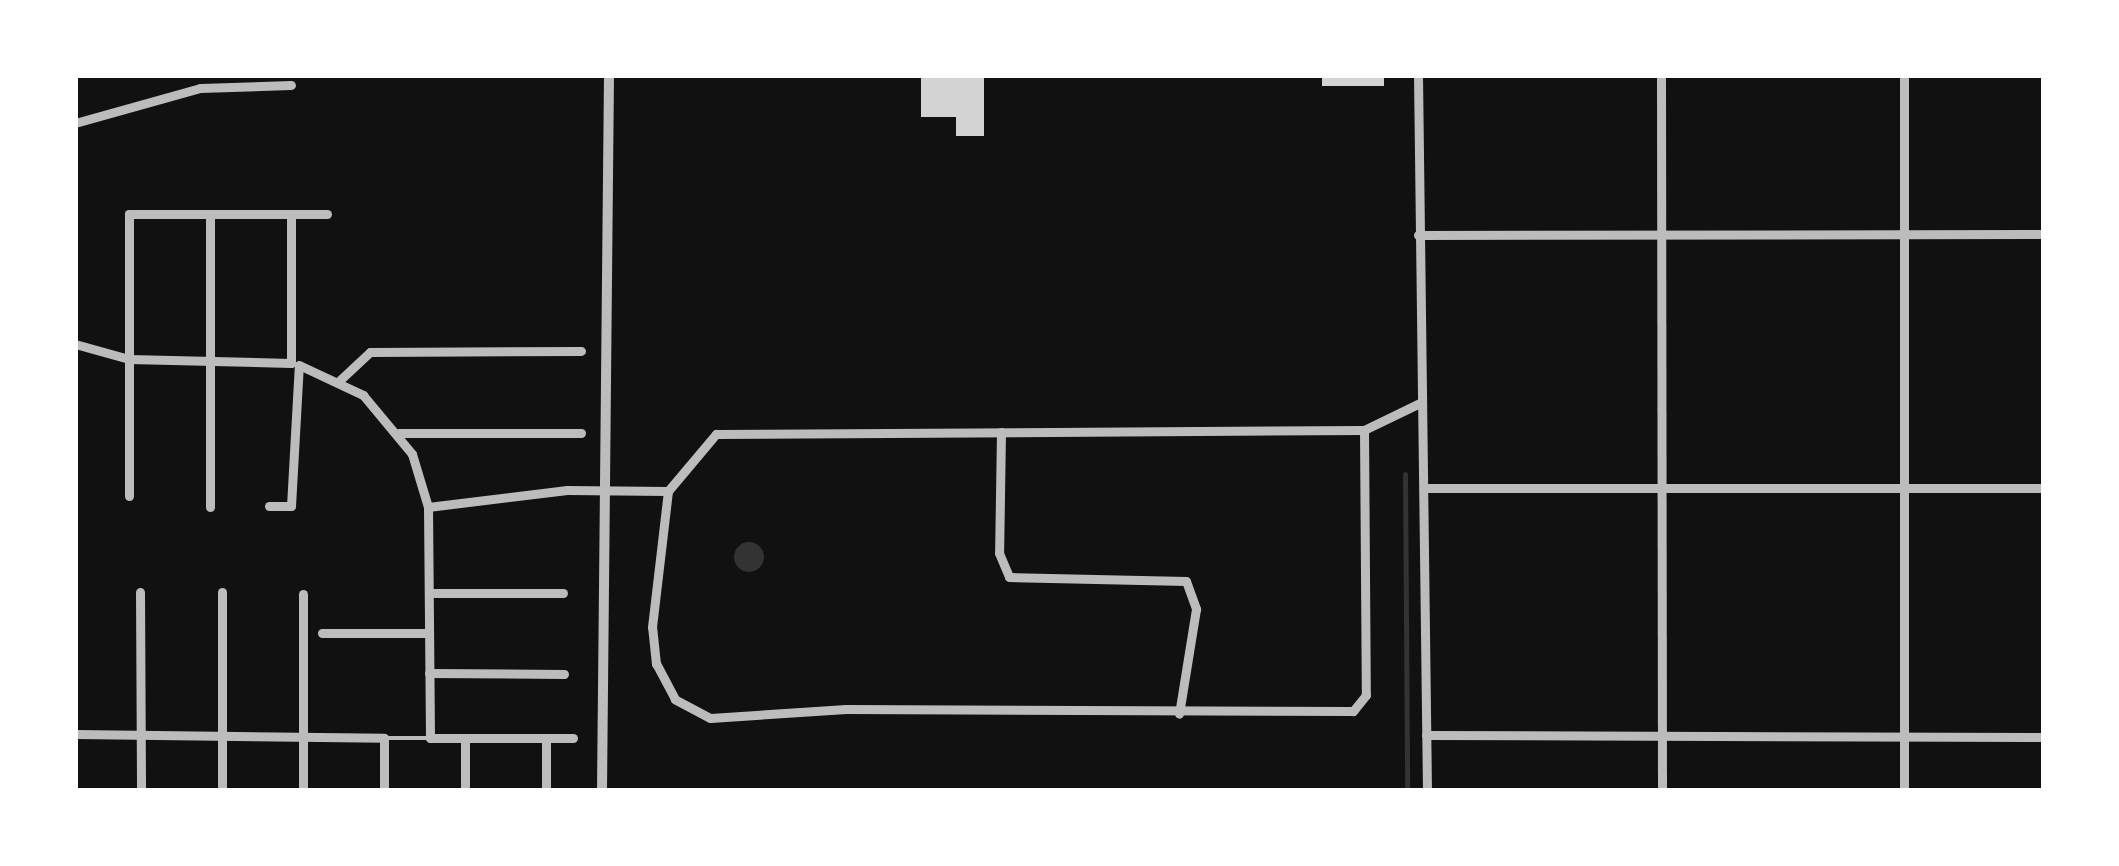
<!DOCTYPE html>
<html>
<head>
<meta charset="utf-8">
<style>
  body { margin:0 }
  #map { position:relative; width:2119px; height:866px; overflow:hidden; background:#111; font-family:Quicksand,sans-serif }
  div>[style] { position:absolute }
  .water>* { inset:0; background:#333 }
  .round { border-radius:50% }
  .stream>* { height:5px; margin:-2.5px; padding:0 2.5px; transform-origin:2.5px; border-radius:2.5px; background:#333 }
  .building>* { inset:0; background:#d3d3d3 }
  .service>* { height:4px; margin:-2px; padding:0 2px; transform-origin:2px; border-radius:2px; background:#bcbcbc }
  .minor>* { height:9px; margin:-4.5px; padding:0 4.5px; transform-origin:4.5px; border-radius:4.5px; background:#bcbcbc }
  .tertiary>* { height:10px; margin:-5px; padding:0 5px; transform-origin:5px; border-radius:5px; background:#bcbcbc }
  span { translate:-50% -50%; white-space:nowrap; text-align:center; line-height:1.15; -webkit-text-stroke:8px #fff; paint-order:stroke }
  .frame { position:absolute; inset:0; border:78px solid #fff; pointer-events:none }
</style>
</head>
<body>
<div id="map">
  <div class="water">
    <i class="round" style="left:734px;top:542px;width:30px;height:30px"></i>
  </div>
  <div class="stream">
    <i style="left:1405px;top:474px;width:317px;rotate:89.6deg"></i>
  </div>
  <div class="building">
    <i style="clip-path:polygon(921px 75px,984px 75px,984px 136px,956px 136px,956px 117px,921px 117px)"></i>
    <i style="clip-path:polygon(1322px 75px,1384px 75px,1384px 86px,1322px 86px)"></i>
  </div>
  <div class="service">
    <i style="left:384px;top:738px;width:45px"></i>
  </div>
  <div class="minor">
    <i style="left:1418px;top:75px;width:716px;rotate:89.28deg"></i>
    <i style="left:1661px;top:75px;width:716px;rotate:89.92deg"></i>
    <i style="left:1904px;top:75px;width:716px;rotate:90deg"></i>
    <i style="left:75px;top:123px;width:130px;rotate:-15.6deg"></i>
    <i style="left:200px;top:88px;width:91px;rotate:-1.9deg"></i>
    <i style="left:1418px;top:235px;width:626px;rotate:-0.09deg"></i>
    <i style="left:75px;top:344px;width:56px;rotate:15.5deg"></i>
    <i style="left:129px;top:359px;width:162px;rotate:1.4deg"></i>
    <i style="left:291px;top:363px;width:149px;rotate:-90deg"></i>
    <i style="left:340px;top:380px;width:41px;rotate:-43deg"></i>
    <i style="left:370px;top:352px;width:211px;rotate:-0.3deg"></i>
    <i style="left:1364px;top:430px;width:265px;rotate:89.6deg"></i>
    <i style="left:1366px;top:695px;width:21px;rotate:129deg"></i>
    <i style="left:1353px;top:711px;width:507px;rotate:-179.77deg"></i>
    <i style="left:846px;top:709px;width:136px;rotate:176.2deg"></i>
    <i style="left:710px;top:718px;width:40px;rotate:-152deg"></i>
    <i style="left:675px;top:699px;width:40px;rotate:-118deg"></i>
    <i style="left:656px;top:664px;width:37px;rotate:-96deg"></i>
    <i style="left:652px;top:627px;width:137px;rotate:-83.3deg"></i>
    <i style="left:668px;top:491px;width:75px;rotate:-49.9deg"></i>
    <i style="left:716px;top:434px;width:648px;rotate:-0.35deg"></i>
    <i style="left:1364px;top:430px;width:64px;rotate:-25.8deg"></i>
    <i style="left:1001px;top:432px;width:121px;rotate:90.9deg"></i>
    <i style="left:999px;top:553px;width:26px;rotate:67deg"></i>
    <i style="left:1009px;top:577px;width:177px;rotate:1.3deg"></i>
    <i style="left:1186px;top:581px;width:30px;rotate:70deg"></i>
    <i style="left:1196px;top:609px;width:106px;rotate:99.2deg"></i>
    <i style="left:399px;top:433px;width:182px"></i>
    <i style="left:1426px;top:488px;width:618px"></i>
    <i style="left:129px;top:496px;width:282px;rotate:-90deg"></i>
    <i style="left:129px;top:214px;width:198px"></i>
    <i style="left:269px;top:506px;width:22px"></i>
    <i style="left:291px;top:506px;width:141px;rotate:-86.8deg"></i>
    <i style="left:299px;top:365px;width:71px;rotate:25.1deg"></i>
    <i style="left:363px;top:395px;width:77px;rotate:50.3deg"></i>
    <i style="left:412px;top:454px;width:55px;rotate:73.2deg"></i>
    <i style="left:428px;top:507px;width:231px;rotate:89.5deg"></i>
    <i style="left:430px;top:738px;width:143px"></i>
    <i style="left:210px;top:507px;width:293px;rotate:-90deg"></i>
    <i style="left:428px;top:507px;width:140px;rotate:-7deg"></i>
    <i style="left:567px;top:490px;width:101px;rotate:0.6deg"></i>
    <i style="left:140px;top:592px;width:199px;rotate:89.7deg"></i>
    <i style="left:222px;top:592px;width:199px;rotate:90deg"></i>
    <i style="left:429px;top:593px;width:134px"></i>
    <i style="left:303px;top:594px;width:197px;rotate:90deg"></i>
    <i style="left:322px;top:633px;width:107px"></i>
    <i style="left:429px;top:673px;width:135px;rotate:0.4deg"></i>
    <i style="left:75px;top:734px;width:309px;rotate:0.7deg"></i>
    <i style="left:384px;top:738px;width:53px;rotate:90deg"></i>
    <i style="left:1426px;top:735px;width:618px;rotate:0.19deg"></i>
    <i style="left:465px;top:738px;width:53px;rotate:90deg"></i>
    <i style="left:546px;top:738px;width:53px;rotate:90deg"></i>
  </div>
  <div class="tertiary">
    <i style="left:602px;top:791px;width:716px;rotate:-89.44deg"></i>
  </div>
  <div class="frame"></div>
</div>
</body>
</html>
